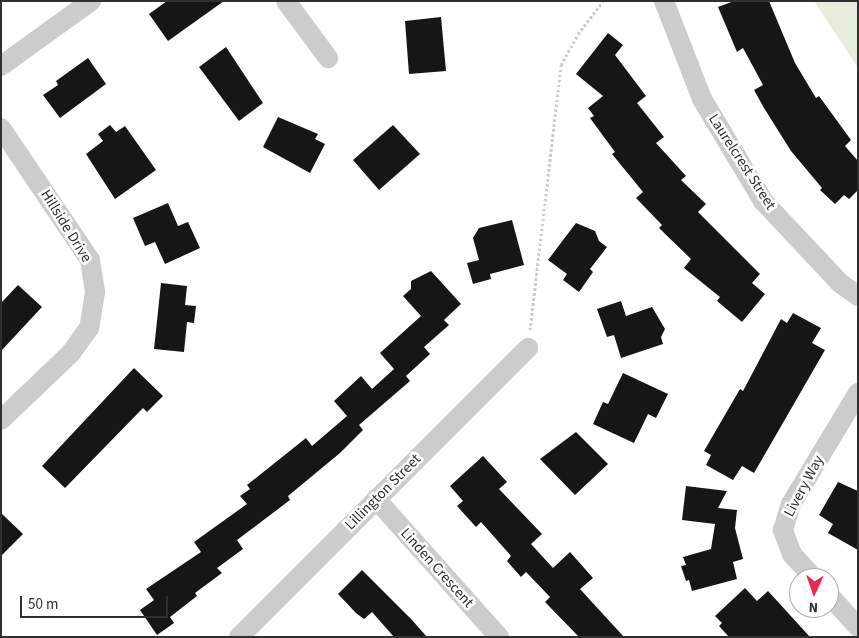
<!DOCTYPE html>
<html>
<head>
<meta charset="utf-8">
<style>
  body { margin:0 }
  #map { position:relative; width:859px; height:638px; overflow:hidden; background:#fff; font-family:"Source Sans 3",sans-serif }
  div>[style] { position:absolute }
  .green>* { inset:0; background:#e7eddc }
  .building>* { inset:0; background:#161616 }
  .path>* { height:3px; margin-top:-1.5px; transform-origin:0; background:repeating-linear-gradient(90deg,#ccc 0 2.5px,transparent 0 5px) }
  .street>* { height:20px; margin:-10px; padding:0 10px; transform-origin:10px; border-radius:10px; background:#ccc }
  span { translate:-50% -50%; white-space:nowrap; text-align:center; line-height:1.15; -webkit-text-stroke:5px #fff; paint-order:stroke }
  .street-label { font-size:15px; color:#2f2f2f }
  .frame { position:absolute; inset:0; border:2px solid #2f2f2f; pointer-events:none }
  .north { position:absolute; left:789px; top:568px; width:50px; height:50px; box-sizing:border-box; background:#fff; border:1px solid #acacac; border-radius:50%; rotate:183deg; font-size:14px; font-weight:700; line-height:20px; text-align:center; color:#2f2f2f }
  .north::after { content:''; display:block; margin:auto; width:18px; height:22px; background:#ed2953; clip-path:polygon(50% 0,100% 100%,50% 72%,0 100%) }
  .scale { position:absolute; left:20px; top:596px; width:148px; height:22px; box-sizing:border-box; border:2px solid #2f2f2f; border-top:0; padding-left:6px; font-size:15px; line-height:18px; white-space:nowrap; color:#2f2f2f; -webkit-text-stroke:4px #fff; paint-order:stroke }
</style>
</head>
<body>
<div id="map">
  <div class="green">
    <i style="clip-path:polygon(814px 1px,858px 1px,858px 68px)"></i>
  </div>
  <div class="building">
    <i style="clip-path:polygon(167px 1px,224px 1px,168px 41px,149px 14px)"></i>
    <i style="clip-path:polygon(734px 1px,769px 1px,795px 63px,816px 98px,819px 96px,851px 140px,845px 146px,858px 161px,858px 190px,849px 199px,844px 195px,835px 204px,820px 190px,822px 188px,791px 151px,764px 108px,754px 90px,763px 85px,743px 48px,737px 52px,718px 7px)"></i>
    <i style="clip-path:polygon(441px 17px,446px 71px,409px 74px,405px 21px)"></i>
    <i style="clip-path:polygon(608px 33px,623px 45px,615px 55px,646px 96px,637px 103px,664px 137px,656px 143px,686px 176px,681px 180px,706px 204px,698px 212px,760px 274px,752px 283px,765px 294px,742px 322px,717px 301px,720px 297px,684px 268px,691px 259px,659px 228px,662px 225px,636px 198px,643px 192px,612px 154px,615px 152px,590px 118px,594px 116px,588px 108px,603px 96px,576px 74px)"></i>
    <i style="clip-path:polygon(226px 47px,263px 103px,239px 121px,199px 67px)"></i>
    <i style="clip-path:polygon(88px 58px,106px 84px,60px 118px,43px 95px,58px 85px,56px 81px)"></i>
    <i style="clip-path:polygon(278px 117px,318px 134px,315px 139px,325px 144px,310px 173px,263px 147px)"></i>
    <i style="clip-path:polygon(110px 125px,116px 132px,125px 126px,156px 170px,115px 199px,86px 154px,103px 141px,98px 134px)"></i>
    <i style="clip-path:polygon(393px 125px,420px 154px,379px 190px,353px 160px)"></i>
    <i style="clip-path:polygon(168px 203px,178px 226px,188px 222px,200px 248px,165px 264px,155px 242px,145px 246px,133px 218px)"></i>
    <i style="clip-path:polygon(512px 220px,524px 265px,490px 274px,491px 279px,473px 284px,467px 263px,479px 260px,473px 238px,479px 228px)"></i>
    <i style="clip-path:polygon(576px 223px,595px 231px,599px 241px,607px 247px,590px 269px,593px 272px,579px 292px,563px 280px,567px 274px,548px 260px)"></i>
    <i style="clip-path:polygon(431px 271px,461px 304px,444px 320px,449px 325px,424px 347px,430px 354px,406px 376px,410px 381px,359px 425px,363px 430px,340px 453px,288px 496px,290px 500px,237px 540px,243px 549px,217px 568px,222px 573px,195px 593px,197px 596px,170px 617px,174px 623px,157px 635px,140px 610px,154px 600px,146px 589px,201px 552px,194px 542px,247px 504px,240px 496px,250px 489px,247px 485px,306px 438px,312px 446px,347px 416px,334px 401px,361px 376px,372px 389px,394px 369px,380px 353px,421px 316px,403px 296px,411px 289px,411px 281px)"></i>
    <i style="clip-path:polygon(161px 283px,187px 286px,185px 305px,196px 306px,194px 323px,187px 322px,184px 352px,154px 349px)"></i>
    <i style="clip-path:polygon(18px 285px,42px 307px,1px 351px,1px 303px)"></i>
    <i style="clip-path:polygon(621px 301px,626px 316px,652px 307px,665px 329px,661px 337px,663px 344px,621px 358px,614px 335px,607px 337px,597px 309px)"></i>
    <i style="clip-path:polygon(793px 313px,821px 328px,812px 343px,825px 350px,754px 473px,742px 466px,733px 480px,706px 465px,711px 455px,704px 451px,740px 389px,743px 391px,781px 319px,787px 323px)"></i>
    <i style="clip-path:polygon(134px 368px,163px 396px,147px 412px,143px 408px,65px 488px,42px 466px)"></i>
    <i style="clip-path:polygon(623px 373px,668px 394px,656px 418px,648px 414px,634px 443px,593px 424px,603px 402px,608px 404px)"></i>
    <i style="clip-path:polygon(576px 432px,608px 464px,575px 495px,540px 459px)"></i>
    <i style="clip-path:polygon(483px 456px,507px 482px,499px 489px,542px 534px,531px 544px,553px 568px,570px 552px,593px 578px,580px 589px,624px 637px,579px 637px,545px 602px,550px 597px,526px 572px,521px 577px,507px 561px,511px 556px,481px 522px,476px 527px,457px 506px,463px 501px,450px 486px)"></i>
    <i style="clip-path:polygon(838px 482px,858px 491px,858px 550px,828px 533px,833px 524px,819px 515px)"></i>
    <i style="clip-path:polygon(686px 486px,727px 491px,718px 508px,737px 510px,735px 528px,743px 559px,733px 562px,737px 579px,692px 591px,689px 580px,686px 581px,681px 566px,686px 565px,683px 557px,711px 549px,715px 524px,682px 520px)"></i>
    <i style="clip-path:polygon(1px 513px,23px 534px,1px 556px)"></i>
    <i style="clip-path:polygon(362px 570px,412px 620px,427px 637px,394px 637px,372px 612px,364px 619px,356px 613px,338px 594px)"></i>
    <i style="clip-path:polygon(745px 588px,757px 601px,768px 591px,810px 637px,729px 637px,719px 626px,722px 623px,715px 616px)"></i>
  </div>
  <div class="path">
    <i style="left:530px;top:330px;width:267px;rotate:-83.3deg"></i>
    <i style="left:561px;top:65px;width:35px;rotate:-61deg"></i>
    <i style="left:578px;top:34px;width:41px;rotate:-52.9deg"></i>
  </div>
  <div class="street">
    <i style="left:286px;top:1px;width:71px;rotate:53.6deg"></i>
    <i style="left:664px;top:1px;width:105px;rotate:68.8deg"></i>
    <i style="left:702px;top:99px;width:119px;rotate:59.1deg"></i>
    <i style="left:763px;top:201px;width:112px;rotate:46.8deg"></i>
    <i style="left:840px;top:283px;width:22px;rotate:36deg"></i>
    <i style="left:1px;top:66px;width:111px;rotate:-35.8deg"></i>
    <i style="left:1px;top:128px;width:159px;rotate:56deg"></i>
    <i style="left:90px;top:260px;width:32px;rotate:81deg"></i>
    <i style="left:95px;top:292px;width:36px;rotate:99deg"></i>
    <i style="left:89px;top:328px;width:31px;rotate:126deg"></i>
    <i style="left:71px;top:353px;width:97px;rotate:136.3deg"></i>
    <i style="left:376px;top:499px;width:185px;rotate:48.3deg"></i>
    <i style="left:814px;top:578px;width:33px;rotate:-133deg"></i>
    <i style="left:792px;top:554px;width:26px;rotate:-111deg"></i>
    <i style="left:783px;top:530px;width:27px;rotate:-73deg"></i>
    <i style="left:791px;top:504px;width:130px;rotate:-58.9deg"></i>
    <i style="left:829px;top:595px;width:43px;rotate:47.8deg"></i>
    <i style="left:239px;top:637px;width:409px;rotate:-45deg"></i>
  </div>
  <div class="street-label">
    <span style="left:742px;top:162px;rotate:57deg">Laurelcrest Street</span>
    <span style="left:66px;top:226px;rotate:58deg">Hillside Drive</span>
    <span style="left:804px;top:486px;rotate:-62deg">Livery Way</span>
    <span style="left:383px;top:492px;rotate:-45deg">Lillington Street</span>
    <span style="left:437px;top:568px;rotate:48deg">Linden Crescent</span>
  </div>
  <div class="frame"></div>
  <div class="north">N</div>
  <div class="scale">50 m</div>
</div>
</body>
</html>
